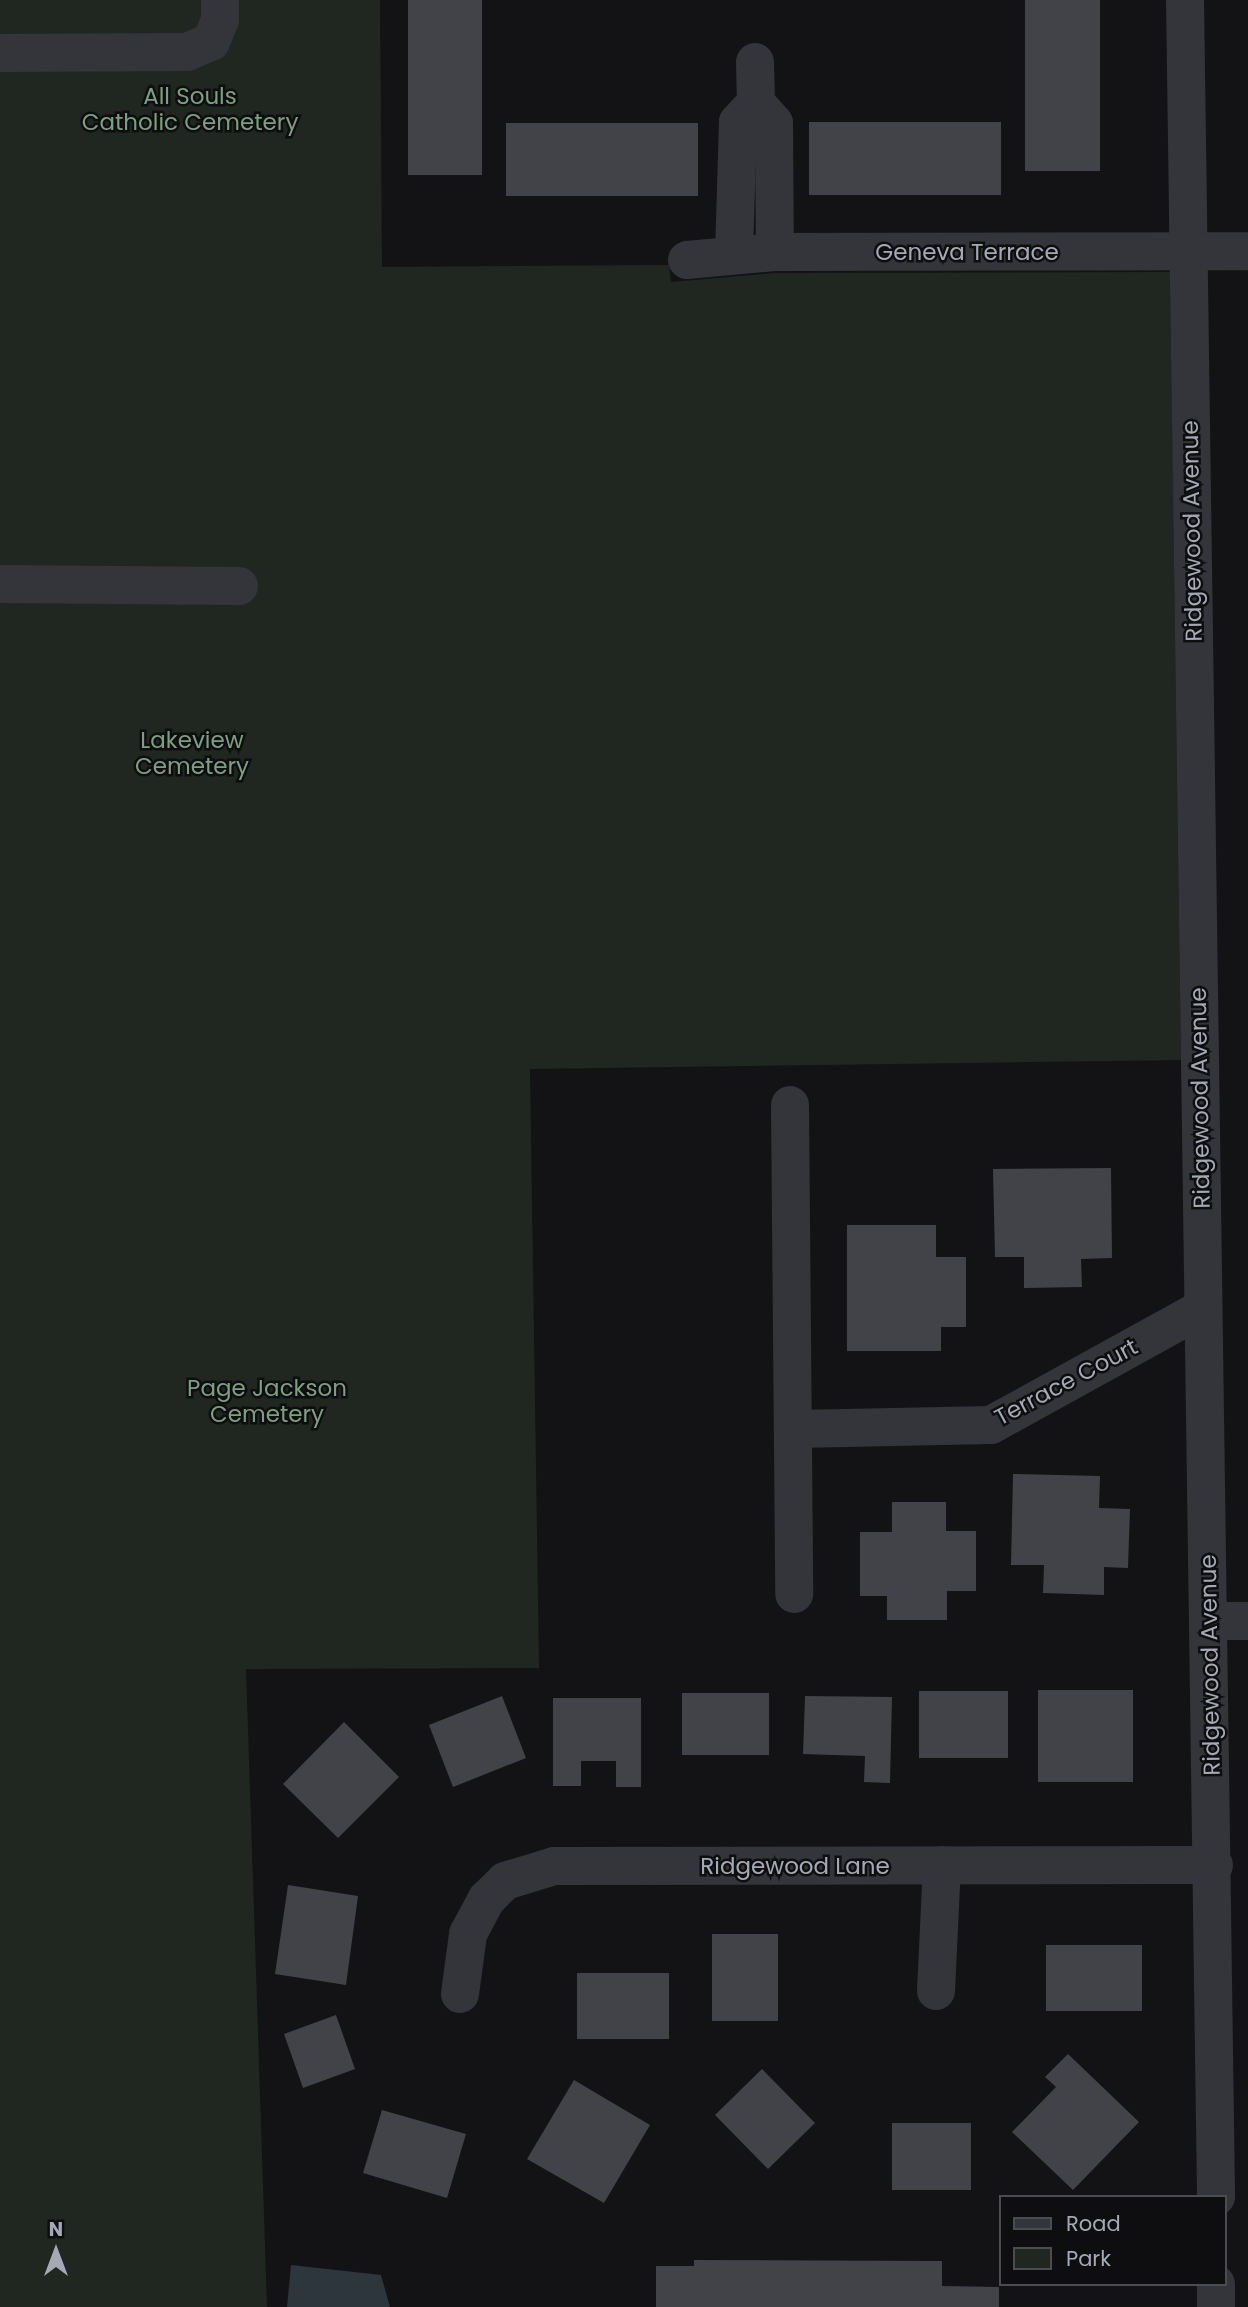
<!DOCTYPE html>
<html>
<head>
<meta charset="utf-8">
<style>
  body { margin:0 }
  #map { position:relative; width:1248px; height:2307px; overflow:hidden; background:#131315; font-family:Poppins,sans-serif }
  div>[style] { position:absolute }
  .green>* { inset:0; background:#202721 }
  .water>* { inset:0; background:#2d353d }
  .building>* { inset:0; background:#424348 }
  .minor>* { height:38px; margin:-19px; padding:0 19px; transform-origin:19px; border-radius:19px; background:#34353a }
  span { translate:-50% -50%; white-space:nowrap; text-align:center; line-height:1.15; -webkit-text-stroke:5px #0e0e10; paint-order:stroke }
  .park-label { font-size:23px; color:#7d9f81 }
  .street-label { font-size:23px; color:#a5a9b5 }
  .legend { position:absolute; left:999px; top:2195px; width:228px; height:91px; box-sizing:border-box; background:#0e0e10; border:2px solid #4a4c52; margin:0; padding:9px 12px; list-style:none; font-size:21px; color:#a5a9b5 }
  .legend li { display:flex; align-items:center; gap:14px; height:35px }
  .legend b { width:35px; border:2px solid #4a4c52 }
  .north { position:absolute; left:21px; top:2216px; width:70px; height:70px; -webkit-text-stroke:5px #0e0e10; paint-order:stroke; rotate:0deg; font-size:19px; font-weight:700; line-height:28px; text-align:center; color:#a5a9b5 }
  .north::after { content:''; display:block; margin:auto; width:24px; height:32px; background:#a5a9b5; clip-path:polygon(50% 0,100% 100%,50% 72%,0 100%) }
</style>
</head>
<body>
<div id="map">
  <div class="green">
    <i style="clip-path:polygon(0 0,380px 0,382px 267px,669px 265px,671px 282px,775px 273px,1170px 272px,1181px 1060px,530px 1069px,539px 1668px,246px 1669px,267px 2307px,0 2307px)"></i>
  </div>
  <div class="water">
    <i style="clip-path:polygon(291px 2265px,381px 2275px,390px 2307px,287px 2307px)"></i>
  </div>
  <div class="building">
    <i style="clip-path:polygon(408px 0,482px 0,482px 175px,408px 175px)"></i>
    <i style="clip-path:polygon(1025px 0,1100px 0,1100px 171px,1025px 171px)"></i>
    <i style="clip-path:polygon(809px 122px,1001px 122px,1001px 195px,809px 195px)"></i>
    <i style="clip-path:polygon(506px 123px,698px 123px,698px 196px,506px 196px)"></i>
    <i style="clip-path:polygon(1111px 1168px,1112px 1258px,1081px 1259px,1082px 1287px,1024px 1288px,1024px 1257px,995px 1257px,993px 1169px)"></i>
    <i style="clip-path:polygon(847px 1225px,936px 1225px,936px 1257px,966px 1257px,966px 1327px,941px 1327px,941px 1351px,847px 1351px)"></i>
    <i style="clip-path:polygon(1013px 1474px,1100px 1476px,1099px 1508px,1130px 1509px,1128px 1568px,1104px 1567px,1104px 1595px,1043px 1593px,1044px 1565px,1011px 1565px)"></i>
    <i style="clip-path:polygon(892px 1502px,946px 1502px,946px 1531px,976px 1531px,976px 1591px,947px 1591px,947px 1620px,887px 1620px,887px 1596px,860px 1596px,860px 1532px,892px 1532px)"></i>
    <i style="clip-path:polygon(1038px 1690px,1133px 1690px,1133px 1782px,1038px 1782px)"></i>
    <i style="clip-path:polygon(919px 1691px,1008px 1691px,1008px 1758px,919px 1758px)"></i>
    <i style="clip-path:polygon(682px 1693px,769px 1693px,769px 1755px,682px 1755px)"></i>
    <i style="clip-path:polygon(502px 1696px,526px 1758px,453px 1787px,429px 1725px)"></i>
    <i style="clip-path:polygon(805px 1696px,892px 1697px,890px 1783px,864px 1782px,865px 1756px,803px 1754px)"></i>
    <i style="clip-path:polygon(553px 1698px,641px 1698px,641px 1787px,616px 1787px,616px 1761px,581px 1761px,581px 1786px,553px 1786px)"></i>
    <i style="clip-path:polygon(344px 1722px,399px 1777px,338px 1838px,283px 1784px)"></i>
    <i style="clip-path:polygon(288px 1885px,358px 1896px,346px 1985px,275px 1974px)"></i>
    <i style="clip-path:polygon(712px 1934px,778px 1934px,778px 2021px,712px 2021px)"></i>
    <i style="clip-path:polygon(1046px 1945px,1142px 1945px,1142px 2011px,1046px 2011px)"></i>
    <i style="clip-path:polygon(577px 1973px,669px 1973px,669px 2039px,577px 2039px)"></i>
    <i style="clip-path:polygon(336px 2015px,355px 2069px,303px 2088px,284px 2034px)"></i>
    <i style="clip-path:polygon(1068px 2054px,1139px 2122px,1073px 2190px,1012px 2132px,1056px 2087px,1045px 2077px)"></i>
    <i style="clip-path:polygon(762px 2069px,815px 2123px,768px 2169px,715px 2115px)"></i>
    <i style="clip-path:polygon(574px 2080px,650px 2125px,604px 2203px,527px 2159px)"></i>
    <i style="clip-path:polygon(382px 2110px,466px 2134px,447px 2198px,363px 2173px)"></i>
    <i style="clip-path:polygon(892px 2123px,971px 2123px,971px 2190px,892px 2190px)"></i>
    <i style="clip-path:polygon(694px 2260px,942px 2261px,942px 2286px,999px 2287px,999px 2307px,656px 2307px,656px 2266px,694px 2266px)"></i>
  </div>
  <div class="minor">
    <i style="left:1185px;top:0;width:2197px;rotate:89.19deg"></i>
    <i style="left:0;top:53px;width:187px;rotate:-0.3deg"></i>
    <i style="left:187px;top:52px;width:26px;rotate:-23deg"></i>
    <i style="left:211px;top:42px;width:24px;rotate:-68deg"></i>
    <i style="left:220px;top:20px;width:20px;rotate:-90deg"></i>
    <i style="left:755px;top:62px;width:41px;rotate:88.6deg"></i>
    <i style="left:734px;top:255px;width:133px;rotate:-88.3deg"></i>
    <i style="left:738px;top:122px;width:26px;rotate:-47deg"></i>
    <i style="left:756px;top:103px;width:27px;rotate:48deg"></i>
    <i style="left:774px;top:123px;width:129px;rotate:89.6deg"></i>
    <i style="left:687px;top:260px;width:88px;rotate:-5.2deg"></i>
    <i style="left:775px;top:252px;width:473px;rotate:-0.1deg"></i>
    <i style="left:0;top:584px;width:239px;rotate:0.5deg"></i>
    <i style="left:790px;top:1105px;width:489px;rotate:89.5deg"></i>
    <i style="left:796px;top:1429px;width:195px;rotate:-1.2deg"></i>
    <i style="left:991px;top:1425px;width:242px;rotate:-28.9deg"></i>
    <i style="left:1210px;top:1621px;width:38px"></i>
    <i style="left:936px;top:1991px;width:126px;rotate:-87.3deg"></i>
    <i style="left:460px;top:1994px;width:61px;rotate:-82.4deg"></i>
    <i style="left:468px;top:1934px;width:40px;rotate:-62deg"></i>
    <i style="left:487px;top:1899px;width:25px;rotate:-45deg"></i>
    <i style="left:505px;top:1881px;width:51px;rotate:-17deg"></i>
    <i style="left:554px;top:1866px;width:660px;rotate:-0.09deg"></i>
    <i style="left:1216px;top:2284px;width:23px;rotate:90deg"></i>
  </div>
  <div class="park-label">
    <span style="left:190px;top:109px">All Souls<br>Catholic Cemetery</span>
    <span style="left:192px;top:753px">Lakeview<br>Cemetery</span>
    <span style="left:267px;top:1401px">Page Jackson<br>Cemetery</span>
  </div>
  <div class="street-label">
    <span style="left:967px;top:252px">Geneva Terrace</span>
    <span style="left:1192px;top:531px;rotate:-91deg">Ridgewood Avenue</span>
    <span style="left:1200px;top:1098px;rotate:-91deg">Ridgewood Avenue</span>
    <span style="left:1066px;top:1382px;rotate:-28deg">Terrace Court</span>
    <span style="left:1210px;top:1665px;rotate:-91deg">Ridgewood Avenue</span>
    <span style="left:795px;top:1866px">Ridgewood Lane</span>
  </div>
  <ul class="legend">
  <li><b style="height:9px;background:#34353a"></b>Road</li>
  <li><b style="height:19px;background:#202721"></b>Park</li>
  </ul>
  <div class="north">N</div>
</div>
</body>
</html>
